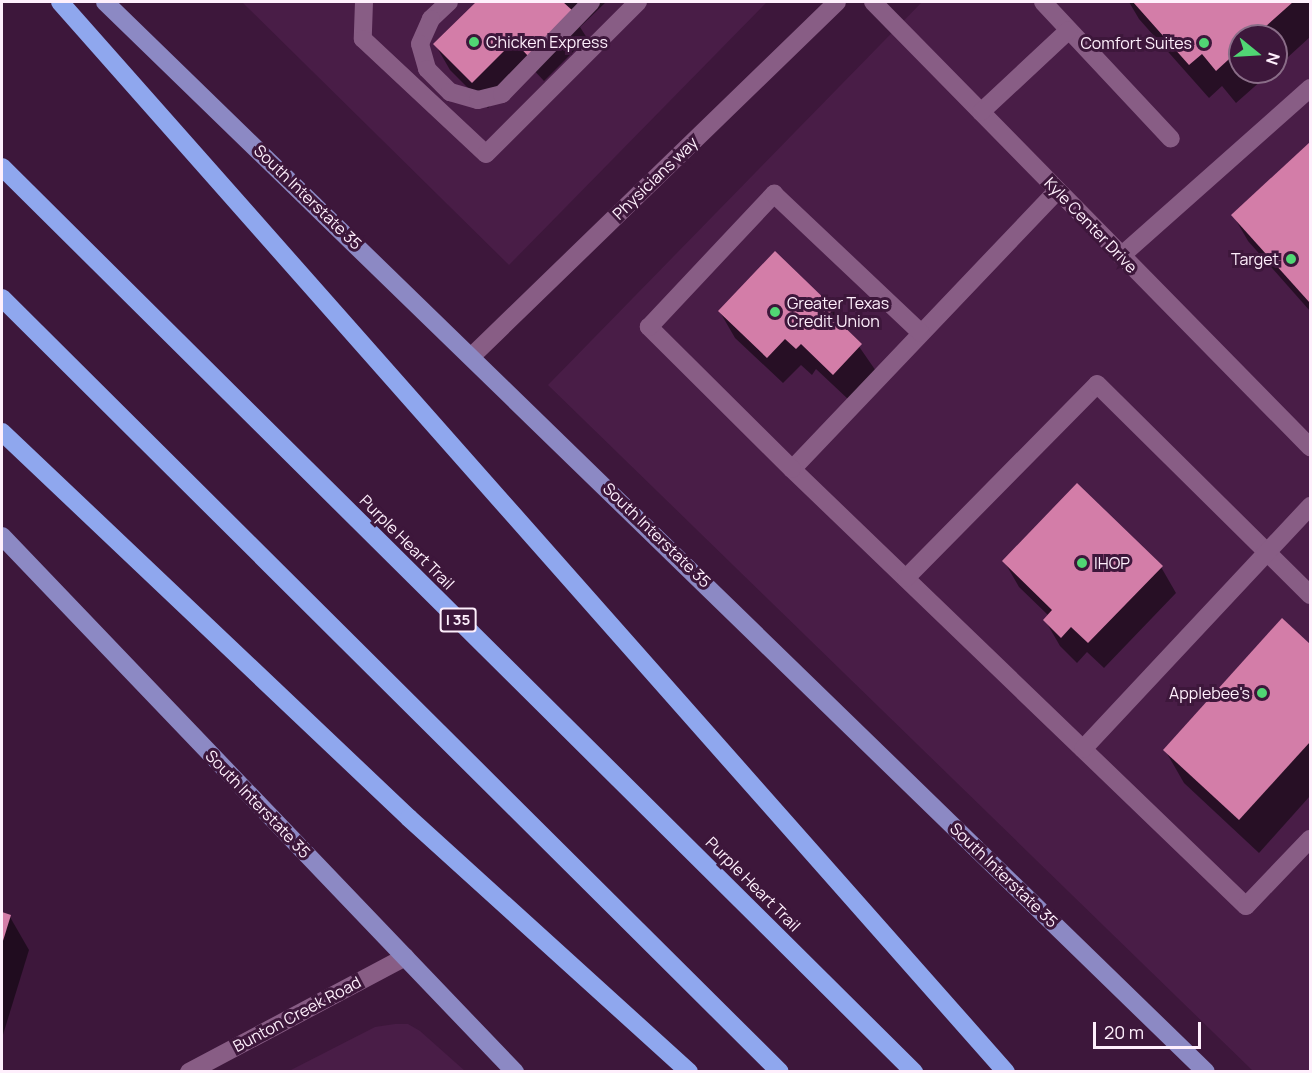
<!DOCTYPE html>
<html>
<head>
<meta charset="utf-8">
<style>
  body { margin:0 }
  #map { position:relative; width:1312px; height:1073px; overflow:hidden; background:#3d173b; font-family:Manrope,sans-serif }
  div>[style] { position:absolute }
  .built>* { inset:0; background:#491d47 }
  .shadow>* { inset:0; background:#0007 }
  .building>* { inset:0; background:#d37da8 }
  .minor>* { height:18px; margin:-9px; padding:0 9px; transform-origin:9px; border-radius:9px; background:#885d85 }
  .major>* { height:18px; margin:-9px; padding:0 9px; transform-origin:9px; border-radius:9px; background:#8c89c4 }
  .highway>* { height:18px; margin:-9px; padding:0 9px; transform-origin:9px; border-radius:9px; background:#8fa7ee }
  .dots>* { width:16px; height:16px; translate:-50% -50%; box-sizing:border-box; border:3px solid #3d173b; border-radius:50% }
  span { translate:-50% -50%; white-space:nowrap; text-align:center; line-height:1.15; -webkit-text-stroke:6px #3d173b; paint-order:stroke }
  .shield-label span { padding:2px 4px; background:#3d173b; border:2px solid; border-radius:4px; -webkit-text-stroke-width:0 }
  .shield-label { font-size:15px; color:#feeffc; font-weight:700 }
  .poi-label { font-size:16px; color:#feeffc }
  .left { translate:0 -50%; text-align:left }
  .right { translate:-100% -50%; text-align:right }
  .street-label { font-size:16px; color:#feeffc }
  .frame { position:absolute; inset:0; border:3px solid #feeffc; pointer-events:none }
  .north { position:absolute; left:1228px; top:24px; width:60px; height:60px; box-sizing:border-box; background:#3d173b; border:2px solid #8a6d88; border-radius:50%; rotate:108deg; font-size:16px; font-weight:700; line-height:24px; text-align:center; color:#feeffc }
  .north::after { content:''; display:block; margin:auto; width:21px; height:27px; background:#51d674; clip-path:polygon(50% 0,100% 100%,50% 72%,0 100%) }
  .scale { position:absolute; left:1093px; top:1022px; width:108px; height:27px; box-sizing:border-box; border:3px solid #feeffc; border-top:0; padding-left:8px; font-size:18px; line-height:21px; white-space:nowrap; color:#feeffc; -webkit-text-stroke:4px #3d173b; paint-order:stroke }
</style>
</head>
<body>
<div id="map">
  <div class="built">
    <i style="clip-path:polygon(242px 2px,767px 2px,509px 265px)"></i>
    <i style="clip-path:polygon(evenodd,922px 2px,1310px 2px,1310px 1071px,1253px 1071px,548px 385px,922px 2px,1240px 36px,1276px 36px,1276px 72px,1240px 72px,1240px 36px)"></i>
    <i style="clip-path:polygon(395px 1024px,408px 1024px,420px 1031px,465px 1071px,289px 1071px,375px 1027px)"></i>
  </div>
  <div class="shadow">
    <i style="clip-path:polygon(478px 2px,606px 2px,580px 27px,587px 38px,544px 81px,530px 66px,488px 108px,450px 70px,435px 44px)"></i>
    <i style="clip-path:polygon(1129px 2px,1310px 2px,1310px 37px,1276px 68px,1276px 36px,1240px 36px,1240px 72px,1271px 72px,1236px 103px,1222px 86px,1209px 98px,1139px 19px)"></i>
    <i style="clip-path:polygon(1310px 144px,1310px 311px,1248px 241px,1233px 215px)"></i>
    <i style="clip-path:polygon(775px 254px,833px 309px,876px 371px,849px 400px,816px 369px,812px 375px,801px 365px,783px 383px,735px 338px,720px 312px)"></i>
    <i style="clip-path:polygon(1004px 561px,1161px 567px,1176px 593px,1104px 668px,1087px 652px,1077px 663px,1060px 646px,1045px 620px,1049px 616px,1019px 587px)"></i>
    <i style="clip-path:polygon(1282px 620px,1310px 646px,1310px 796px,1259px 853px,1184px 783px,1165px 750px)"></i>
    <i style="clip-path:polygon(2px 914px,10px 917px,29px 950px,2px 1038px)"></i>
  </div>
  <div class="building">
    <i style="clip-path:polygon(476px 2px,563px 2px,573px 11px,528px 56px,514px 41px,472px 83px,433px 44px)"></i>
    <i style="clip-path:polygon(1133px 2px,1293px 2px,1255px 36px,1240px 36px,1240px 49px,1216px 71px,1202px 54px,1189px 65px)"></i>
    <i style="clip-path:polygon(1310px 142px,1310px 303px,1231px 215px)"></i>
    <i style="clip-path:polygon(775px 251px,834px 308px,830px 313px,862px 344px,833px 375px,801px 344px,796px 349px,785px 339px,767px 358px,718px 311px)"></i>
    <i style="clip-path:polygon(1077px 483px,1163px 566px,1088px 643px,1071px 627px,1061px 638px,1043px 620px,1052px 610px,1002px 561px)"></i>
    <i style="clip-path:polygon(1282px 618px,1310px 644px,1310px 742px,1239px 820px,1163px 750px)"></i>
    <i style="clip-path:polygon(2px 912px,11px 915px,2px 944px)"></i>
  </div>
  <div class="minor">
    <i style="left:364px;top:2px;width:37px;rotate:92deg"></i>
    <i style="left:363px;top:39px;width:168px;rotate:43.1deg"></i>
    <i style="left:486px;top:154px;width:215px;rotate:-45deg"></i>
    <i style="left:449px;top:2px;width:25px;rotate:137deg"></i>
    <i style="left:431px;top:19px;width:27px;rotate:114deg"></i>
    <i style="left:420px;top:44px;width:26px;rotate:74deg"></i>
    <i style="left:427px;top:69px;width:33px;rotate:45deg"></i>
    <i style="left:450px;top:92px;width:29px;rotate:16deg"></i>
    <i style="left:478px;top:100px;width:25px;rotate:-14deg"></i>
    <i style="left:502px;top:94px;width:128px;rotate:-45.9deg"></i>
    <i style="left:873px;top:2px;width:624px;rotate:45.52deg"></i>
    <i style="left:1043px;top:2px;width:187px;rotate:46.9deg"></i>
    <i style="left:981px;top:112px;width:120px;rotate:-43deg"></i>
    <i style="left:1057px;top:191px;width:384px;rotate:133.6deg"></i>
    <i style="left:792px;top:469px;width:630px;rotate:43.91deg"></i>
    <i style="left:1246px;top:906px;width:93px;rotate:-46.3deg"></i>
    <i style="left:1121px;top:256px;width:253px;rotate:-41.6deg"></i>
    <i style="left:473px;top:355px;width:507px;rotate:-44.12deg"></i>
    <i style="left:792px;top:469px;width:202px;rotate:-135.2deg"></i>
    <i style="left:649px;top:327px;width:183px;rotate:-46.8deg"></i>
    <i style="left:774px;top:194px;width:202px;rotate:43.4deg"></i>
    <i style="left:906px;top:578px;width:272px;rotate:-45.4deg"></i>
    <i style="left:1097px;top:384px;width:300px;rotate:44.7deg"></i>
    <i style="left:1083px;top:749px;width:333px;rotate:-46.9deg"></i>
    <i style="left:189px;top:1072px;width:245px;rotate:-28deg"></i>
  </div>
  <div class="major">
    <i style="left:105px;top:2px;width:1535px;rotate:44.18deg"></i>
    <i style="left:2px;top:536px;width:742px;rotate:46.26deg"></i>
  </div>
  <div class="highway">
    <i style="left:60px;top:2px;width:1428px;rotate:48.52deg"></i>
    <i style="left:2px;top:167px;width:1285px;rotate:44.78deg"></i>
    <i style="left:2px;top:298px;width:1097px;rotate:44.85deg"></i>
    <i style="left:2px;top:432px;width:561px;rotate:43.48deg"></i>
    <i style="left:409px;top:818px;width:378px;rotate:42.2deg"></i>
  </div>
  <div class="dots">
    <i style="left:474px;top:42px;background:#51d674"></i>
    <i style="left:1204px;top:43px;background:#51d674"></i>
    <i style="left:1291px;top:259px;background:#51d674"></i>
    <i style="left:775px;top:312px;background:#51d674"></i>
    <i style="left:1082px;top:563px;background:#51d674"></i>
    <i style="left:1262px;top:693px;background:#51d674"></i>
  </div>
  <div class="shield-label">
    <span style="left:458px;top:620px">I 35</span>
  </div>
  <div class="poi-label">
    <span class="left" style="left:486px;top:42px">Chicken Express</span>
    <span class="right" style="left:1192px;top:43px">Comfort Suites</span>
    <span class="right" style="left:1279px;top:259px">Target</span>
    <span class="left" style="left:787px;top:312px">Greater Texas<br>Credit Union</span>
    <span class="left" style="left:1094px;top:563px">IHOP</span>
    <span class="right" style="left:1250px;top:693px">Applebee's</span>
  </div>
  <div class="street-label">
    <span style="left:655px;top:178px;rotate:-44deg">Physicians way</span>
    <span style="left:308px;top:197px;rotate:44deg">South Interstate 35</span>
    <span style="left:1091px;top:225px;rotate:46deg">Kyle Center Drive</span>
    <span style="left:657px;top:535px;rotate:44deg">South Interstate 35</span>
    <span style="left:407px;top:542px;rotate:45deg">Purple Heart Trail</span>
    <span style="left:258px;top:804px;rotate:46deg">South Interstate 35</span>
    <span style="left:1004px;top:875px;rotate:44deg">South Interstate 35</span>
    <span style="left:753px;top:884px;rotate:45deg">Purple Heart Trail</span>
    <span style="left:297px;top:1014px;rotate:-28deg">Bunton Creek Road</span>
  </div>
  <div class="frame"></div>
  <div class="north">N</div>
  <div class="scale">20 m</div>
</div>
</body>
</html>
